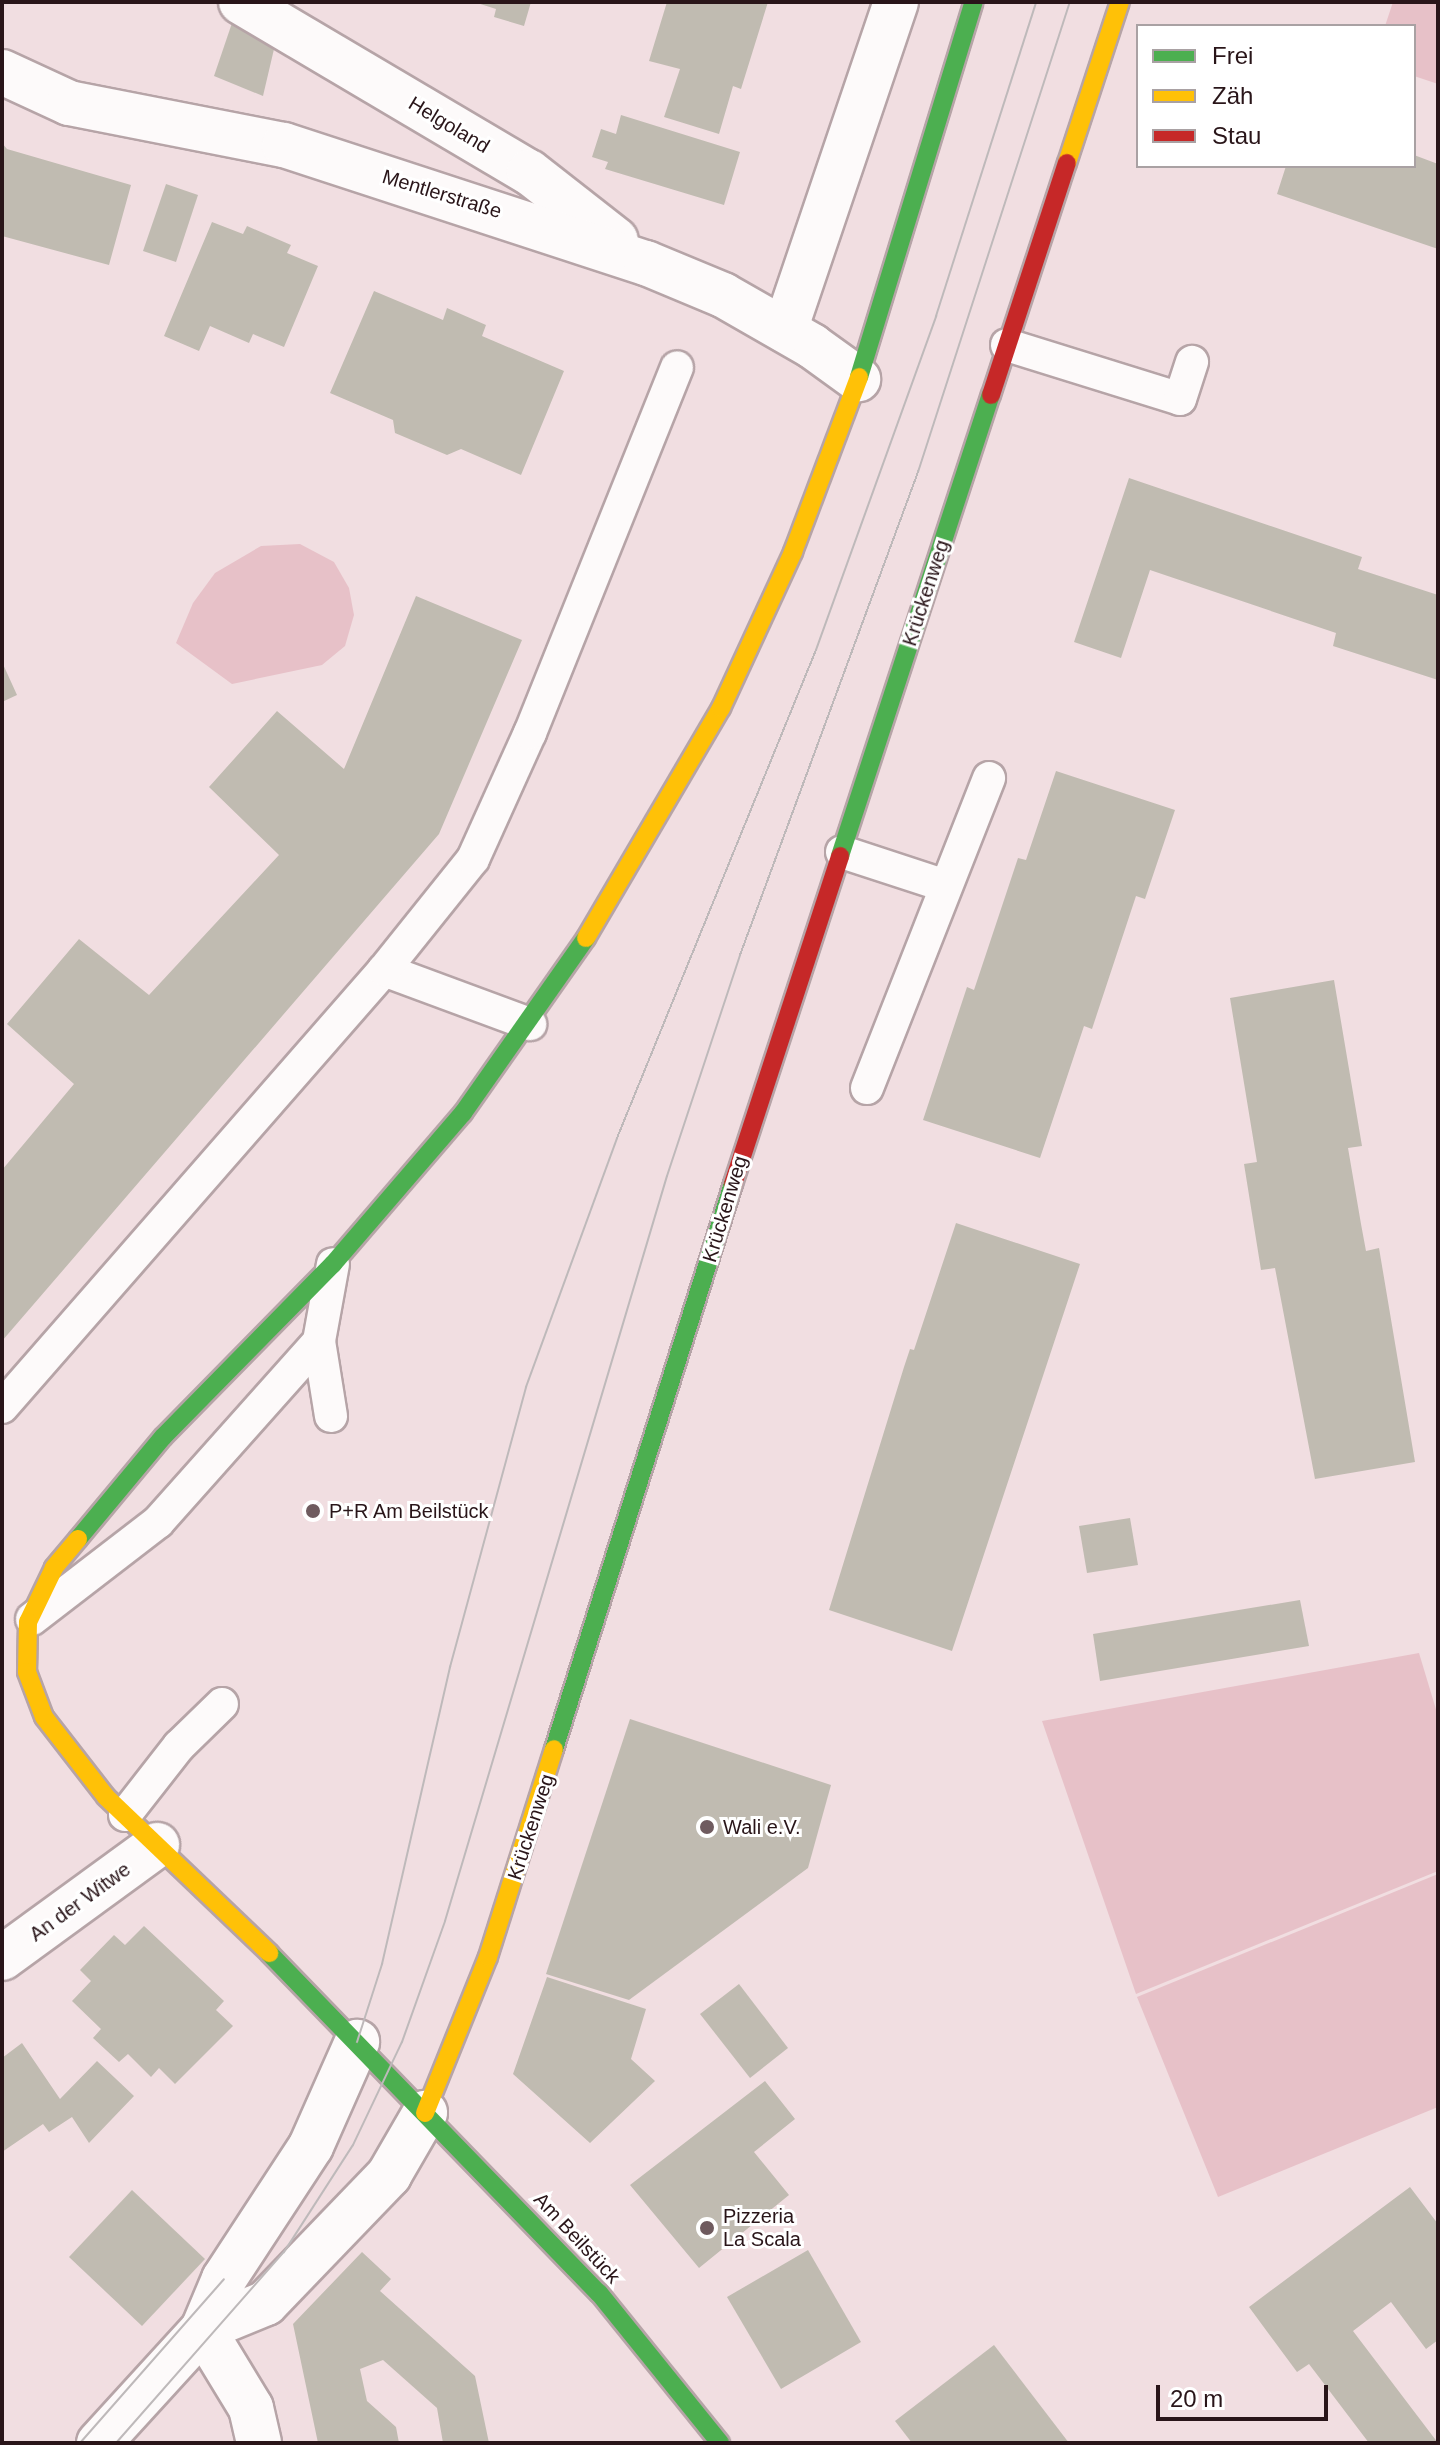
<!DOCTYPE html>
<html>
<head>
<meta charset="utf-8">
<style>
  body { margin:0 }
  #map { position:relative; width:1440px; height:2445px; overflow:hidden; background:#f1dee1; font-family:Helvetica,sans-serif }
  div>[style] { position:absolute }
  .green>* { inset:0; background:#e7c1c8 }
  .building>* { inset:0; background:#c0bbb1 }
  .roads { filter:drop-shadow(2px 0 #b6a4a7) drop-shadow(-2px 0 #b6a4a7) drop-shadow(0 2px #b6a4a7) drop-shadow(0 -2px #b6a4a7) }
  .lane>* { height:32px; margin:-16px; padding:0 16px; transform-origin:16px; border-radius:16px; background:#fdfafa }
  .street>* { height:44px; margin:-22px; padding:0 22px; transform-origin:22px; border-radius:22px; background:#fdfafa }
  .fast>* { height:18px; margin:-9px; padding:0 9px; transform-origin:9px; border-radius:9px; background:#4caf50 }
  .slow>* { height:18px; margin:-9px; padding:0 9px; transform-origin:9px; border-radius:9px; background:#ffc107 }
  .jam>* { height:18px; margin:-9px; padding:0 9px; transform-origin:9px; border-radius:9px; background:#c62828 }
  .tram>* { height:2px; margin:-1px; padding:0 1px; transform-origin:1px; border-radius:1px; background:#beb9ba }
  .dots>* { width:22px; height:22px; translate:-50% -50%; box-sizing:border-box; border:4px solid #fff; border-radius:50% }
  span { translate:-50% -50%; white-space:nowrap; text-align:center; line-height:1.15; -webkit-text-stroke:6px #fff; paint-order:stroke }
  .street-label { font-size:20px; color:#291519 }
  .poi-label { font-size:20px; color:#291519 }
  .left { translate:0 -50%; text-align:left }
  .frame { position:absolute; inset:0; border:4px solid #291519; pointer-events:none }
  .legend { position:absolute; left:1136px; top:24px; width:280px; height:144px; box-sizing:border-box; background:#fff; border:2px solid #a9a1a3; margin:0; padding:10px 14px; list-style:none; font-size:24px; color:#291519 }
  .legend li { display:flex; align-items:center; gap:16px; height:40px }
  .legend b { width:40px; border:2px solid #a9a1a3 }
  .scale { position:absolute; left:1156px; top:2385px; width:172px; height:36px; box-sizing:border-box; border:4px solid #291519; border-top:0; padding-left:10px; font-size:24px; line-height:28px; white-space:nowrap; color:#291519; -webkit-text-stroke:6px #fff; paint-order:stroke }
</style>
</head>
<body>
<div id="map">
  <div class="green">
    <i style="clip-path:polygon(1393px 2px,1438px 2px,1438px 84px,1414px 76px,1414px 26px,1385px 26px)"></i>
    <i style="clip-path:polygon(300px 544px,334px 562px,349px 588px,354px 615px,345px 646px,322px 665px,232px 684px,176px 643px,193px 603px,215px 573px,261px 546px)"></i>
    <i style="clip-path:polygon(1419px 1653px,1438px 1716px,1438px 1871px,1136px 1994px,1042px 1721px)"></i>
    <i style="clip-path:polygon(1438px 1874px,1438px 2107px,1218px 2197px,1137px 1997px)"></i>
  </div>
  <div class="building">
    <i style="clip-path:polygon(474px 2px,531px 2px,524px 26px,494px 17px,496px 9px)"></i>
    <i style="clip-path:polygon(667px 2px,768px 2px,741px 89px,733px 86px,719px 134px,664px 117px,680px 69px,649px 61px)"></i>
    <i style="clip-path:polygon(232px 23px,274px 49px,263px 96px,214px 76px)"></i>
    <i style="clip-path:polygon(621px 115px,740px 152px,724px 205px,605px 169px,608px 162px,592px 157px,601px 129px,616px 134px)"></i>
    <i style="clip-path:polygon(2px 143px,7px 149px,131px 185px,109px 265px,2px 236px)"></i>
    <i style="clip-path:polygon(1414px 155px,1438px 164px,1438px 249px,1277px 194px,1286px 166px,1414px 166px)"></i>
    <i style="clip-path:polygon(166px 184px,198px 195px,176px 262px,143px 251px)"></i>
    <i style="clip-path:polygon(212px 222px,243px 234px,247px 226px,291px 245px,287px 253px,318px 266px,284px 347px,253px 334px,249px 343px,210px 326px,199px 351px,164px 336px)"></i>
    <i style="clip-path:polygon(374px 291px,443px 320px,447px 308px,486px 325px,482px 336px,564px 371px,521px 475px,461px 449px,447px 455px,395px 433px,393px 420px,330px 393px)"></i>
    <i style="clip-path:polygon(1129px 478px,1362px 557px,1358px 569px,1438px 595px,1438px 680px,1333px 646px,1336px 633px,1150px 570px,1121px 658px,1074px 642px)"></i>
    <i style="clip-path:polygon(416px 596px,522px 640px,439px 834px,2px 1341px,2px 1170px,74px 1084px,7px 1024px,79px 939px,149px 995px,279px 855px,209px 787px,277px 711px,344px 769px)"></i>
    <i style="clip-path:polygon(2px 662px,17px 695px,2px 702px)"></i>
    <i style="clip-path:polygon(1056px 771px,1175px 810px,1145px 899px,1136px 896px,1092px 1029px,1084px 1026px,1040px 1158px,923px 1120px,967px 987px,974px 990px,1018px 858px,1026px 860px)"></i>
    <i style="clip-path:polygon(1334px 980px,1362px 1146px,1348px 1148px,1361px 1224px,1366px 1251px,1379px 1248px,1415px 1462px,1315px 1479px,1275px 1268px,1261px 1270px,1244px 1164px,1257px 1162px,1230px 998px)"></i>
    <i style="clip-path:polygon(956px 1223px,1080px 1264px,952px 1651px,829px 1610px,904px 1367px,910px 1349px,914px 1350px)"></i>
    <i style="clip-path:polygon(1130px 1518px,1138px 1565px,1087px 1573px,1079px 1526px)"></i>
    <i style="clip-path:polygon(1300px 1600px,1309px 1646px,1100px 1681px,1093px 1634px)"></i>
    <i style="clip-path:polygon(630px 1719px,831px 1785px,808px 1868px,629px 2000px,546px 1974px)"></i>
    <i style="clip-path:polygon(144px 1926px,224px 2001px,216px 2010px,233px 2026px,175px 2084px,159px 2068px,151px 2077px,128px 2054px,119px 2062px,93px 2038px,101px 2029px,72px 2001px,91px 1981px,80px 1970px,114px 1935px,125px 1945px)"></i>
    <i style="clip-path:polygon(547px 1977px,646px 2009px,631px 2059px,655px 2081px,590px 2143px,513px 2074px)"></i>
    <i style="clip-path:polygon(739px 1984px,788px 2048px,750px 2078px,700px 2014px)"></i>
    <i style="clip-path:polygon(22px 2043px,60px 2099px,97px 2061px,134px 2096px,89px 2143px,72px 2117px,49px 2132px,43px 2124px,2px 2152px,2px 2058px)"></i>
    <i style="clip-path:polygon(765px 2081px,795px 2119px,754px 2152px,789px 2195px,699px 2268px,630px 2185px)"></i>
    <i style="clip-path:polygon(1410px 2187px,1438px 2224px,1438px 2340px,1426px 2349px,1391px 2302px,1353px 2331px,1438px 2443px,1369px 2443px,1309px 2364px,1297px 2372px,1249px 2307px)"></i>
    <i style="clip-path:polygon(132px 2190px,205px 2259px,142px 2326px,69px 2257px)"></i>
    <i style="clip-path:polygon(808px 2250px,861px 2342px,781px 2389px,727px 2297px)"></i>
    <i style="clip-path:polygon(362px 2252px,391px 2279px,380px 2291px,475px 2376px,489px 2443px,443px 2443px,437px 2408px,383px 2360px,360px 2369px,367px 2401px,396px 2427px,399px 2443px,318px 2443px,293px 2324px)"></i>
    <i style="clip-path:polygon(994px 2345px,1069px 2443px,912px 2443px,895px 2421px)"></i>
  </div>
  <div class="roads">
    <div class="lane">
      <i style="left:1007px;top:345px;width:181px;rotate:17.3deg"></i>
      <i style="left:1180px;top:399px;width:39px;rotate:-72deg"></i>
      <i style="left:842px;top:852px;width:109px;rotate:18.1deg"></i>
      <i style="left:384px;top:970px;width:156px;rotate:20.3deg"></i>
      <i style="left:867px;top:1088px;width:333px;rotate:-68.5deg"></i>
      <i style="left:2px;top:1407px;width:580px;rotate:-48.84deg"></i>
      <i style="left:384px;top:970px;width:142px;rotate:-51.3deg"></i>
      <i style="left:473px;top:859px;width:138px;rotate:-65.7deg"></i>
      <i style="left:530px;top:733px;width:394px;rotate:-68.1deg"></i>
      <i style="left:331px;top:1416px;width:76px;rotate:-99.1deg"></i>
      <i style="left:319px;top:1341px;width:78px;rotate:-79.7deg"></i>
      <i style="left:32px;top:1619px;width:159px;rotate:-37.6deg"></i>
      <i style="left:158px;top:1522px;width:242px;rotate:-48.3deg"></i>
      <i style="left:125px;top:1815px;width:88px;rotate:-52deg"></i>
      <i style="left:179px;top:1746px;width:60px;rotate:-44.3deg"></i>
    </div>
    <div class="street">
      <i style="left:241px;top:2px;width:334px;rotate:30.6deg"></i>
      <i style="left:529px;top:172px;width:110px;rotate:38deg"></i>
      <i style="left:2px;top:72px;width:74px;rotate:24.8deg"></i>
      <i style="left:69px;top:103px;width:219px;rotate:11.1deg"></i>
      <i style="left:284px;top:145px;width:381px;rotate:18.1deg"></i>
      <i style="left:646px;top:263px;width:83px;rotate:22.6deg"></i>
      <i style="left:723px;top:295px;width:103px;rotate:29.8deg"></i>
      <i style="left:812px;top:346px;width:57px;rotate:35.7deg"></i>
      <i style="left:785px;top:330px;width:346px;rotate:-71.3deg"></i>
      <i style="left:2px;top:1958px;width:192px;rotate:-36.1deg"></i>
      <i style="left:203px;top:2329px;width:68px;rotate:-22.4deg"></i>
      <i style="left:266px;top:2303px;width:178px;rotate:-46.1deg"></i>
      <i style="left:389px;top:2175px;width:72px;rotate:-59.9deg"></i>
      <i style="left:203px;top:2329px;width:92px;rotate:58.7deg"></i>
      <i style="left:251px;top:2408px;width:36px;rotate:77deg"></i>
      <i style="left:99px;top:2443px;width:154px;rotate:-47.6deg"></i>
      <i style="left:203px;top:2329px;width:54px;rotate:-67.2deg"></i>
      <i style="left:224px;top:2279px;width:159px;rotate:-56.8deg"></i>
      <i style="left:311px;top:2146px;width:114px;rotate:-66.1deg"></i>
    </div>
    <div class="fast">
      <i style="left:859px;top:377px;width:392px;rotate:-73deg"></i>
      <i style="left:840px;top:856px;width:485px;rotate:-71.9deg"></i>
      <i style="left:78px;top:1539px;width:133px;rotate:-50.2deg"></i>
      <i style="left:163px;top:1437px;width:243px;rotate:-45.5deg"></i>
      <i style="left:333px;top:1264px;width:199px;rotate:-49.3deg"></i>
      <i style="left:463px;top:1113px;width:214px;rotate:-54.9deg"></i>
      <i style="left:554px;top:1749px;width:593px;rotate:-72.42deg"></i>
      <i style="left:269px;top:1953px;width:474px;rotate:45.9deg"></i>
      <i style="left:599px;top:2293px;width:193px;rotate:51.1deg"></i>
    </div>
    <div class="slow">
      <i style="left:1067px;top:163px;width:169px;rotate:-71.8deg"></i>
      <i style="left:586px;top:938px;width:267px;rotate:-59.6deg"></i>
      <i style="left:721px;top:708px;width:172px;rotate:-65.2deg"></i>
      <i style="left:793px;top:552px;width:187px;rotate:-69.3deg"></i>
      <i style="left:78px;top:1539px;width:38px;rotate:130deg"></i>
      <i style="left:54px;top:1568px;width:60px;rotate:115.7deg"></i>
      <i style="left:28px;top:1622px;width:50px;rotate:91.1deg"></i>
      <i style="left:27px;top:1672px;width:48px;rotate:69.3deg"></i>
      <i style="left:44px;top:1717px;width:101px;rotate:52.2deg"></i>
      <i style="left:106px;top:1797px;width:226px;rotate:43.7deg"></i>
      <i style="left:425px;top:2113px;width:168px;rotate:-68deg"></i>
      <i style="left:488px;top:1957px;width:218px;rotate:-72.4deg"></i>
    </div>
    <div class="jam">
      <i style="left:991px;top:395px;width:244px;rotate:-71.9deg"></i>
      <i style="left:733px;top:1184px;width:345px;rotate:-71.9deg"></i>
    </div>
  </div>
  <div class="tram">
    <i style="left:357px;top:2042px;width:82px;rotate:-72.2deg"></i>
    <i style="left:382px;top:1964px;width:305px;rotate:-77.1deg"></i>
    <i style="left:450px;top:1667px;width:290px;rotate:-74.8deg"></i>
    <i style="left:526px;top:1387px;width:265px;rotate:-69.9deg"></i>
    <i style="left:617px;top:1138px;width:527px;rotate:-67.82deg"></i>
    <i style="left:816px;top:650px;width:355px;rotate:-70.2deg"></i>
    <i style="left:936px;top:316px;width:330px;rotate:-72.3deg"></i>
    <i style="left:80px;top:2443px;width:218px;rotate:-48.7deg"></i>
    <i style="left:116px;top:2443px;width:254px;rotate:-48.7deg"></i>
    <i style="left:284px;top:2252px;width:127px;rotate:-57.2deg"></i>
    <i style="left:353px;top:2145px;width:114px;rotate:-64.6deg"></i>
    <i style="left:402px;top:2042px;width:128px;rotate:-70.4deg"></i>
    <i style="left:445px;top:1921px;width:777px;rotate:-73.41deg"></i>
    <i style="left:667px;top:1176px;width:233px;rotate:-71.7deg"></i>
    <i style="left:740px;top:955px;width:515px;rotate:-69.77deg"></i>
    <i style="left:918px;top:472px;width:494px;rotate:-72.1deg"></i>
  </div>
  <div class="dots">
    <i style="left:313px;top:1511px;background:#6f5b5f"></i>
    <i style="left:707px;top:1827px;background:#6f5b5f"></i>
    <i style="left:707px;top:2228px;background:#6f5b5f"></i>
  </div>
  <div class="street-label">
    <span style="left:449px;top:125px;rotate:31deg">Helgoland</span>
    <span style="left:442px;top:194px;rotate:17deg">Mentlerstraße</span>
    <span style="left:926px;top:593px;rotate:-72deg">Krückenweg</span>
    <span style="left:725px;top:1209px;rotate:-73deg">Krückenweg</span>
    <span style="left:531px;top:1827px;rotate:-72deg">Krückenweg</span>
    <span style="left:80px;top:1902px;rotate:-36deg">An der Witwe</span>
    <span style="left:577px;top:2238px;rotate:47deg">Am Beilstück</span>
  </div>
  <div class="poi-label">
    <span class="left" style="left:329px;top:1511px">P+R Am Beilstück</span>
    <span class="left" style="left:723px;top:1827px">Wali e.V.</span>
    <span class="left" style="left:723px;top:2228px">Pizzeria<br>La Scala</span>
  </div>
  <div class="frame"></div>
  <ul class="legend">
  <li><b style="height:10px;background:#4caf50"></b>Frei</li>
  <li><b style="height:10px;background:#ffc107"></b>Zäh</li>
  <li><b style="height:10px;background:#c62828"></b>Stau</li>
  </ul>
  <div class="scale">20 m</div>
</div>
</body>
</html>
